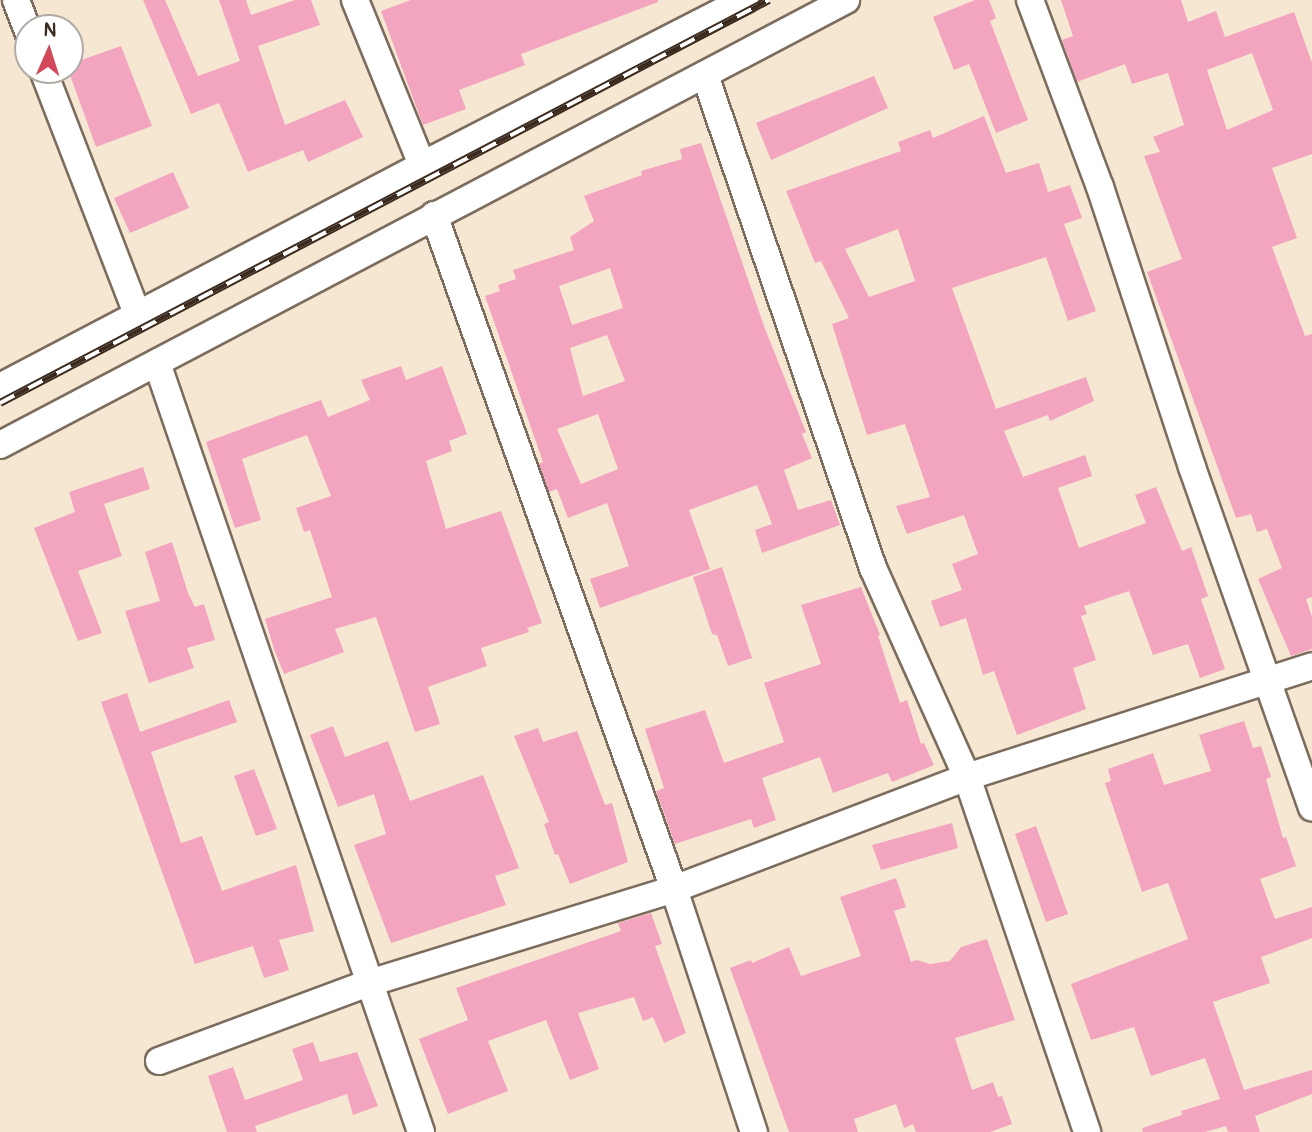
<!DOCTYPE html>
<html>
<head>
<meta charset="utf-8">
<style>
  body { margin:0 }
  #map { position:relative; width:1312px; height:1132px; overflow:hidden; background:#f6e7d2; font-family:Pangolin,sans-serif }
  div>[style] { position:absolute }
  .building>* { inset:0; background:#f3a5c0 }
  .roads { filter:drop-shadow(2px 0 #7c6c5d) drop-shadow(-2px 0 #7c6c5d) drop-shadow(0 2px #7c6c5d) drop-shadow(0 -2px #7c6c5d) }
  .street>* { height:26px; margin:-13px; padding:0 13px; transform-origin:13px; border-radius:13px; background:#fff }
  .rail>* { height:8px; margin-top:-4px; transform-origin:0; background:repeating-linear-gradient(90deg,#fff 0 16px,#3b2a1e 0 32px); box-sizing:border-box; border-block:2px solid #3b2a1e }
  span { translate:-50% -50%; white-space:nowrap; text-align:center; line-height:1.15; -webkit-text-stroke:6px #fff; paint-order:stroke }
  .north { position:absolute; left:14px; top:14px; width:70px; height:70px; box-sizing:border-box; background:#fff; border:2px solid #b1aaa5; border-radius:50%; rotate:3deg; font-size:19px; font-weight:700; line-height:28px; text-align:center; color:#3b2a1e }
  .north::after { content:''; display:block; margin:auto; width:24px; height:32px; background:#d1495b; clip-path:polygon(50% 0,100% 100%,50% 72%,0 100%) }
</style>
</head>
<body>
<div id="map">
  <div class="building">
    <i style="clip-path:polygon(143px 0,165px 0,198px 76px,240px 61px,219px 0,246px 0,251px 15px,295px 0,311px 0,320px 25px,258px 46px,285px 125px,345px 100px,363px 137px,308px 162px,303px 150px,248px 172px,219px 103px,191px 114px)"></i>
    <i style="clip-path:polygon(411px 0,658px 0,658px 2px,521px 54px,525px 65px,459px 90px,466px 109px,423px 125px,381px 11px)"></i>
    <i style="clip-path:polygon(975px 0,989px 0,996px 18px,990px 21px,1028px 120px,996px 133px,969px 64px,954px 70px,933px 17px)"></i>
    <i style="clip-path:polygon(evenodd,1061px 0,1181px 0,1188px 22px,1216px 11px,1225px 37px,1294px 12px,1312px 63px,1312px 154px,1272px 168px,1297px 238px,1272px 247px,1305px 336px,1312px 334px,1312px 597px,1306px 599px,1312px 617px,1312px 649px,1291px 656px,1258px 579px,1282px 568px,1267px 529px,1257px 532px,1251px 514px,1236px 518px,1147px 272px,1182px 259px,1144px 156px,1160px 152px,1153px 137px,1184px 125px,1168px 73px,1132px 84px,1125px 64px,1077px 82px,1062px 40px,1073px 36px,1061px 0,1252px 53px,1273px 110px,1227px 130px,1207px 70px,1252px 53px)"></i>
    <i style="clip-path:polygon(121px 46px,152px 126px,96px 147px,70px 75px,70px 64px)"></i>
    <i style="clip-path:polygon(874px 76px,888px 108px,771px 160px,756px 123px)"></i>
    <i style="clip-path:polygon(evenodd,984px 116px,1006px 173px,1039px 163px,1048px 192px,1070px 185px,1082px 218px,1064px 224px,1096px 311px,1068px 321px,1046px 257px,952px 288px,996px 409px,1086px 377px,1094px 401px,1050px 421px,1048px 415px,1004px 431px,1023px 477px,1085px 455px,1092px 476px,1058px 488px,1079px 548px,1146px 523px,1135px 495px,1156px 487px,1182px 551px,1191px 547px,1208px 596px,1201px 599px,1225px 669px,1200px 678px,1188px 644px,1153px 655px,1129px 591px,1084px 606px,1087px 614px,1081px 616px,1096px 660px,1073px 668px,1086px 709px,1017px 735px,994px 671px,983px 675px,966px 618px,940px 627px,931px 601px,962px 590px,952px 564px,978px 554px,964px 515px,907px 534px,896px 506px,930px 497px,905px 424px,867px 435px,832px 324px,849px 318px,821px 261px,815px 263px,786px 191px,901px 151px,898px 142px,930px 130px,933px 138px,984px 116px,898px 229px,915px 281px,869px 297px,845px 249px,898px 229px)"></i>
    <i style="clip-path:polygon(evenodd,701px 143px,764px 326px,806px 432px,802px 434px,812px 458px,784px 470px,798px 510px,831px 500px,840px 525px,762px 553px,755px 530px,772px 524px,757px 485px,689px 510px,710px 569px,600px 608px,590px 579px,629px 566px,607px 503px,568px 518px,557px 489px,549px 492px,539px 464px,543px 462px,485px 296px,500px 291px,498px 285px,516px 279px,513px 270px,574px 250px,570px 237px,594px 221px,584px 196px,642px 175px,641px 171px,682px 159px,680px 149px,701px 143px,610px 268px,623px 308px,572px 325px,559px 286px,610px 268px,701px 143px,607px 335px,625px 381px,583px 396px,570px 348px,607px 335px,701px 143px,598px 414px,618px 469px,581px 484px,557px 429px,598px 414px)"></i>
    <i style="clip-path:polygon(173px 172px,189px 208px,130px 233px,114px 198px)"></i>
    <i style="clip-path:polygon(401px 366px,406px 380px,442px 366px,467px 434px,449px 441px,452px 451px,426px 461px,446px 529px,501px 511px,542px 623px,527px 628px,529px 632px,481px 648px,487px 666px,428px 687px,440px 724px,415px 732px,376px 617px,335px 629px,344px 652px,284px 674px,274px 649px,265px 619px,332px 597px,310px 530px,304px 532px,296px 508px,331px 496px,307px 435px,242px 459px,261px 520px,235px 528px,206px 442px,321px 400px,328px 417px,370px 400px,361px 380px)"></i>
    <i style="clip-path:polygon(143px 467px,150px 489px,104px 504px,122px 556px,78px 571px,102px 633px,78px 641px,34px 528px,75px 512px,69px 492px)"></i>
    <i style="clip-path:polygon(172px 542px,188px 593px,195px 607px,204px 604px,215px 640px,187px 648px,194px 668px,149px 683px,125px 611px,160px 601px,145px 552px)"></i>
    <i style="clip-path:polygon(722px 567px,752px 658px,728px 666px,717px 635px,712px 634px,693px 577px)"></i>
    <i style="clip-path:polygon(861px 587px,880px 635px,878px 636px,900px 703px,907px 700px,921px 744px,924px 743px,934px 765px,892px 782px,888px 773px,833px 793px,820px 757px,762px 778px,776px 820px,754px 828px,751px 819px,675px 844px,656px 791px,664px 788px,645px 729px,705px 710px,724px 763px,784px 742px,764px 683px,821px 664px,801px 605px)"></i>
    <i style="clip-path:polygon(127px 693px,140px 732px,229px 700px,237px 722px,151px 752px,181px 843px,202px 836px,222px 891px,296px 865px,314px 931px,279px 940px,289px 970px,264px 978px,253px 946px,195px 964px,101px 702px)"></i>
    <i style="clip-path:polygon(1244px 721px,1253px 748px,1261px 746px,1271px 777px,1266px 779px,1283px 838px,1286px 837px,1296px 866px,1260px 879px,1275px 919px,1312px 907px,1312px 938px,1261px 957px,1270px 983px,1213px 1002px,1244px 1090px,1312px 1070px,1312px 1094px,1255px 1116px,1260px 1132px,1228px 1132px,1226px 1126px,1205px 1132px,1143px 1132px,1142px 1128px,1182px 1115px,1181px 1111px,1220px 1099px,1205px 1058px,1151px 1076px,1134px 1027px,1091px 1040px,1071px 984px,1188px 939px,1168px 883px,1142px 892px,1105px 783px,1111px 781px,1108px 769px,1153px 753px,1164px 785px,1211px 771px,1199px 735px)"></i>
    <i style="clip-path:polygon(333px 726px,345px 757px,388px 741px,410px 801px,483px 775px,519px 868px,495px 876px,506px 905px,391px 943px,354px 845px,386px 834px,374px 794px,338px 807px,310px 735px)"></i>
    <i style="clip-path:polygon(538px 728px,543px 742px,577px 731px,605px 805px,612px 803px,628px 862px,570px 884px,558px 854px,555px 855px,544px 824px,549px 822px,514px 736px)"></i>
    <i style="clip-path:polygon(254px 769px,277px 829px,256px 836px,234px 776px)"></i>
    <i style="clip-path:polygon(952px 823px,958px 848px,881px 870px,872px 845px)"></i>
    <i style="clip-path:polygon(1036px 826px,1068px 914px,1046px 922px,1015px 834px)"></i>
    <i style="clip-path:polygon(896px 878px,906px 907px,894px 911px,911px 962px,917px 960px,930px 964px,950px 961px,961px 947px,987px 939px,1015px 1020px,955px 1038px,972px 1090px,993px 1082px,998px 1097px,1002px 1096px,1012px 1124px,990px 1132px,916px 1132px,913px 1124px,904px 1128px,896px 1104px,854px 1119px,858px 1132px,789px 1132px,730px 968px,751px 960px,752px 963px,789px 947px,801px 976px,861px 956px,840px 897px)"></i>
    <i style="clip-path:polygon(651px 913px,662px 944px,655px 946px,686px 1033px,664px 1043px,653px 1017px,643px 1021px,634px 997px,578px 1013px,599px 1069px,570px 1080px,546px 1020px,488px 1041px,508px 1091px,448px 1114px,419px 1039px,468px 1020px,456px 988px,621px 931px,618px 923px)"></i>
    <i style="clip-path:polygon(313px 1042px,320px 1062px,357px 1052px,378px 1106px,353px 1115px,347px 1094px,255px 1126px,257px 1132px,227px 1132px,208px 1076px,233px 1067px,245px 1100px,303px 1080px,292px 1049px)"></i>
  </div>
  <div class="roads">
    <div class="street">
      <i style="left:16px;top:0;width:34px;rotate:69deg"></i>
      <i style="left:355px;top:0;width:178px;rotate:67.9deg"></i>
      <i style="left:1030px;top:0;width:200px;rotate:69.5deg"></i>
      <i style="left:1100px;top:187px;width:295px;rotate:71.8deg"></i>
      <i style="left:1192px;top:467px;width:361px;rotate:70.6deg"></i>
      <i style="left:43px;top:70px;width:261px;rotate:68.9deg"></i>
      <i style="left:705px;top:75px;width:521px;rotate:71.18deg"></i>
      <i style="left:873px;top:568px;width:229px;rotate:65.8deg"></i>
      <i style="left:967px;top:777px;width:375px;rotate:71.3deg"></i>
      <i style="left:434px;top:215px;width:715px;rotate:70.4deg"></i>
      <i style="left:674px;top:889px;width:256px;rotate:71.8deg"></i>
      <i style="left:157px;top:363px;width:813px;rotate:71.05deg"></i>
      <i style="left:0;top:387px;width:477px;rotate:-27.7deg"></i>
      <i style="left:422px;top:165px;width:363px;rotate:-27.1deg"></i>
      <i style="left:0;top:445px;width:956px;rotate:-27.74deg"></i>
      <i style="left:159px;top:1061px;width:224px;rotate:-20.4deg"></i>
      <i style="left:369px;top:983px;width:319px;rotate:-17.1deg"></i>
      <i style="left:674px;top:889px;width:314px;rotate:-20.9deg"></i>
      <i style="left:967px;top:777px;width:362px;rotate:-17.8deg"></i>
    </div>
  </div>
  <div class="rail">
    <i style="left:0;top:403px;width:868px;rotate:-27.66deg"></i>
  </div>
  <div class="north">N</div>
</div>
</body>
</html>
